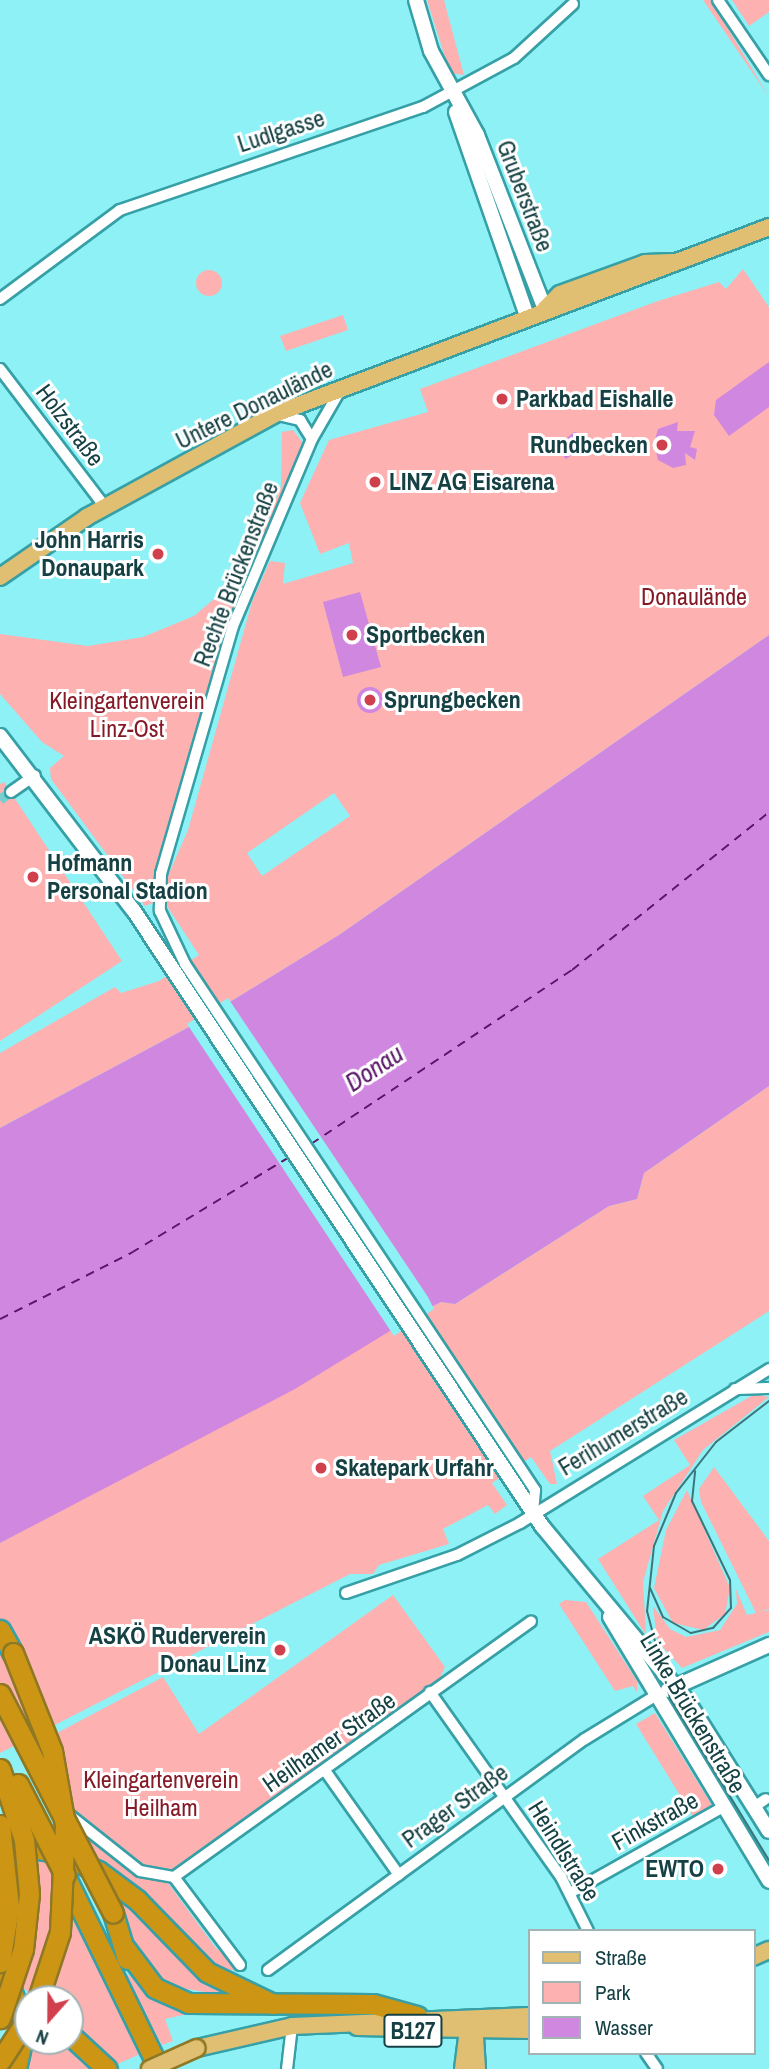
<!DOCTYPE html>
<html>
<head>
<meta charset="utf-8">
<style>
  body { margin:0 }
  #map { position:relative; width:769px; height:2069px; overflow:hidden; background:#8df1f6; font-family:"Archivo Narrow",sans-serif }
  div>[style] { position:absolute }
  .green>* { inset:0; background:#fdb2b1 }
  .round { border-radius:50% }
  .water>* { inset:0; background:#d087e0 }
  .pier>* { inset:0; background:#8df1f6 }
  .ferry>* { height:2px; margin-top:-1px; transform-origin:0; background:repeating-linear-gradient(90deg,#5a1667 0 9px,transparent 0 16px) }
  .street-tunnel>* { height:10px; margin-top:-5px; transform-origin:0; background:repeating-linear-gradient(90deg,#75ced2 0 10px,transparent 0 15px) }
  .roads { filter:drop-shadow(2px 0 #36a0a6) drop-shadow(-2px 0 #36a0a6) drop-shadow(0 2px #36a0a6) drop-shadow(0 -2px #36a0a6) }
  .street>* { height:10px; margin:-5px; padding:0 5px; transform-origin:5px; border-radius:5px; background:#fff }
  .secondary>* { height:14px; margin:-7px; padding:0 7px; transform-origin:7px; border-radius:7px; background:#fff }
  .primary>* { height:16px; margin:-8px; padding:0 8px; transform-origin:8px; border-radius:8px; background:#e1bf72 }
  .highway>* { height:19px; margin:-9.5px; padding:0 9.5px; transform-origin:9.5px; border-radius:9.5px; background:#cd9514 }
  .tram>* { height:2px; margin:-1px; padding:0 1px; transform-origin:1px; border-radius:1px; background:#3a767a }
  .bridges { filter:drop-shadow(2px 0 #8d7825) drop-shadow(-2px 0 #8d7825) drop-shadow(0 2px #8d7825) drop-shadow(0 -2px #8d7825) }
  .primary-bridge>* { height:16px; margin:-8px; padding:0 8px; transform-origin:8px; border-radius:8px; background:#e1bf72 }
  .highway-bridge>* { height:19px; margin:-9.5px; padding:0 9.5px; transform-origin:9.5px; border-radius:9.5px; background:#cd9514 }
  .dots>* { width:19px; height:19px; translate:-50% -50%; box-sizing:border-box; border:4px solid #fff; border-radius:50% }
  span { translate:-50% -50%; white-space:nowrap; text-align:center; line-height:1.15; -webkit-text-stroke:6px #fff; paint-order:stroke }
  .shield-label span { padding:2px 5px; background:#fff; border:2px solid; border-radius:5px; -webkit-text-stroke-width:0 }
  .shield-label { font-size:23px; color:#164144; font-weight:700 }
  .street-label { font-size:24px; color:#164144 }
  .poi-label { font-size:24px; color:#164144; font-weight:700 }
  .left { translate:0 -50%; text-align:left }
  .right { translate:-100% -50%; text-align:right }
  .park-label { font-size:24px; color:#851926 }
  .water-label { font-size:26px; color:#5a1667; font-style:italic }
  .legend { position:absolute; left:528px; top:1929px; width:228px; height:126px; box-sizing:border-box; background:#fff; border:2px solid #a2b3b4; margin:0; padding:9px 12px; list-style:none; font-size:21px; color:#164144 }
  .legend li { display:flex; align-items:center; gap:14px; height:35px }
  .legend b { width:35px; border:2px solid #a2b3b4 }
  .north { position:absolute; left:14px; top:1985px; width:70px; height:70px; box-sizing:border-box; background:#fff; border:2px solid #a2b3b4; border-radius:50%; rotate:201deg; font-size:19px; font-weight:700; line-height:28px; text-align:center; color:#164144 }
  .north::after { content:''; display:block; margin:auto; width:24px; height:32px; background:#d03f4c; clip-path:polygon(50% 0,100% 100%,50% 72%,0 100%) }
</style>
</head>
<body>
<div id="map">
  <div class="green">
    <i style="clip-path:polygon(427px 0,444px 0,464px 75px,450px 73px)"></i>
    <i style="clip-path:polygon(703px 0,711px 0,769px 97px)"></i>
    <i style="clip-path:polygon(732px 0,769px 0,769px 12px,749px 26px)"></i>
    <i style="clip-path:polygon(evenodd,743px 269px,769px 307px,769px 635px,339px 935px,189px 1027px,0 1128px,0 1053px,115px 987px,121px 993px,159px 981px,199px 955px,165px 903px,164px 885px,188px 830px,252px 602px,270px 561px,285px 563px,283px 584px,353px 563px,349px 543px,320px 554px,300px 503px,329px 440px,428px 412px,420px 389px,658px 301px,719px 282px,726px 289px,743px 269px,334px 793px,350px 816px,262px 876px,247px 853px,334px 793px)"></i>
    <i class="round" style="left:196px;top:270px;width:26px;height:26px"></i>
    <i style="clip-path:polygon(343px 315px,348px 330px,286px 351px,280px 336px)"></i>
    <i style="clip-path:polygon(293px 430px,303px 443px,229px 625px,155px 873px,153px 903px,145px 906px,51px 779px,50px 768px,64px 756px,42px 742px,0 694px,0 634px,88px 646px,143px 637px,194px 616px,227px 588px,257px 547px,281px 486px,282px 432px)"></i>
    <i style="clip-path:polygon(4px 782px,122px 961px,0 1041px,0 784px)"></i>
    <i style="clip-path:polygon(769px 1086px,769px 1311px,550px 1451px,557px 1484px,550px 1484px,531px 1457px,492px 1483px,507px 1505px,495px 1514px,488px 1505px,443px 1529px,449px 1544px,379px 1565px,373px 1574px,350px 1574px,0 1753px,0 1543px,421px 1312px,441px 1302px,455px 1304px,609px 1206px,637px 1199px,644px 1173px)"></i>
    <i style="clip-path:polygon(755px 1394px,769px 1397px,703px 1450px,663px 1511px,643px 1582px,646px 1635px,598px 1559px,659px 1520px,643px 1496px,690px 1465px,674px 1440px)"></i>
    <i style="clip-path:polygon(714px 1467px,769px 1541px,769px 1609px,759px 1612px,769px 1610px,769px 1632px,682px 1668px,657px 1641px,653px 1606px,670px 1629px,686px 1637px,720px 1630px,737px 1604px,736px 1589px,747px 1615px,756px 1613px,701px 1502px,699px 1489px)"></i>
    <i style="clip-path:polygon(687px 1490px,730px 1588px,725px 1614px,703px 1630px,673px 1623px,654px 1588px,666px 1530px)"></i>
    <i style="clip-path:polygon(393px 1595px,445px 1667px,439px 1680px,250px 1817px,170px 1871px,147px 1870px,69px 1821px,133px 1871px,168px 1883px,215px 1947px,243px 1971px,222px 1969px,220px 1975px,66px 1847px,21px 1752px,163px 1677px,199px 1734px)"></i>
    <i style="clip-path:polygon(565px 1600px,586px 1602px,637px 1681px,637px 1692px,633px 1686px,615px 1691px,559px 1604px)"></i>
    <i style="clip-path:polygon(655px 1713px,713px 1807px,694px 1818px,636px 1724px)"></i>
    <i style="clip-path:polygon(37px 1855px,42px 1856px,149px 2050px,111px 2067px,70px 2032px,70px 1999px,35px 1999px,23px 1987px,38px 1923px)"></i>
    <i style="clip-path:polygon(75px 1865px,86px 1870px,245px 1999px,164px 1985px,121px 1951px)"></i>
    <i style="clip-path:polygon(122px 1971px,151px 1990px,210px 2009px,165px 2019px,173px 2041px,162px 2045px)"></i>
    <i style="clip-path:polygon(31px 2041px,57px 2041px,92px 2069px,22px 2069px)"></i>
  </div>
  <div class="water">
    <i style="clip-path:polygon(769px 362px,769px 407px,729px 436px,714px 415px,716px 400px)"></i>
    <i style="clip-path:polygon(678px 422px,677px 431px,695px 431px,690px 447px,697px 449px,695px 460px,685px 453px,686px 465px,673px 468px,658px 460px,654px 443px,658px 429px)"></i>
    <i style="clip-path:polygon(574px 432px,585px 435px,587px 445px,566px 459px,556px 447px)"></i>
    <i style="clip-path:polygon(360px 592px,381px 667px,343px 677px,323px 602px)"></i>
    <i style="clip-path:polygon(769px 635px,769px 1086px,644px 1173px,637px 1199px,609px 1206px,455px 1304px,441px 1302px,421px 1312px,295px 1389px,0 1543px,0 1128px,189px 1027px,339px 935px)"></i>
    <i class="round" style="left:357px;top:687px;width:26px;height:26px"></i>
  </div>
  <div class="pier">
    <i style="clip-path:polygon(228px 998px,428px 1297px,434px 1309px,394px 1336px,187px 1024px)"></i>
  </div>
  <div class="ferry">
    <i style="left:311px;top:1144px;width:314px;rotate:-33.7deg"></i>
    <i style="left:572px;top:970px;width:253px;rotate:-38.7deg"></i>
    <i style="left:0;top:1319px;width:147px;rotate:-26.7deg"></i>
    <i style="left:131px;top:1253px;width:184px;rotate:-31.2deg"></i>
  </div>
  <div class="street-tunnel">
    <i style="left:0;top:800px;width:14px;rotate:-36deg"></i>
  </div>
  <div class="roads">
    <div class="street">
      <i style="left:718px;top:0;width:91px;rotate:55.8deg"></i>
      <i style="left:0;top:299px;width:149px;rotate:-36.6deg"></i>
      <i style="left:120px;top:210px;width:320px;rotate:-18.8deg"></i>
      <i style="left:423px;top:107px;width:103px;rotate:-28.3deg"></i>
      <i style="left:514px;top:58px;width:80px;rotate:-42.5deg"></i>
      <i style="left:0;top:369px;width:173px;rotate:52.7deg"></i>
      <i style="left:342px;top:387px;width:60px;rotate:120deg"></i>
      <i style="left:312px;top:439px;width:203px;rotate:112.9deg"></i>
      <i style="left:233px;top:626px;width:258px;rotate:106.2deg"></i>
      <i style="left:161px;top:874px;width:37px;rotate:92deg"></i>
      <i style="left:160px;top:911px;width:59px;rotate:64.7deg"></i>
      <i style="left:185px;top:964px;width:632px;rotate:56.36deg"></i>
      <i style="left:535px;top:1490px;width:23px;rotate:95deg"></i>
      <i style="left:278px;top:415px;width:23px;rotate:13deg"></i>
      <i style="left:300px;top:420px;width:22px;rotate:58deg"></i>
      <i style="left:11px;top:792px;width:29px;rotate:-35deg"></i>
      <i style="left:735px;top:1389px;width:34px;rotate:-2deg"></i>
      <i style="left:346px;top:1593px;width:117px;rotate:-18.9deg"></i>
      <i style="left:457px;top:1555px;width:71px;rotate:-26.9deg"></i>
      <i style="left:520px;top:1523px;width:293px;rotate:-31.7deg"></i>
      <i style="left:430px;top:1692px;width:227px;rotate:54.7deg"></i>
      <i style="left:561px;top:1877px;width:60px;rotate:63.4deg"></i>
      <i style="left:326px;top:1772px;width:126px;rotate:54.7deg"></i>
      <i style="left:754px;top:1807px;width:14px;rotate:-34deg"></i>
      <i style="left:68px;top:1814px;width:92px;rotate:38.4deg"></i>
      <i style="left:140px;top:1871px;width:35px;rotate:10deg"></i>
      <i style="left:174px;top:1877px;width:439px;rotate:-35.6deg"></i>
      <i style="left:174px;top:1877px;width:110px;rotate:53.1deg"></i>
      <i style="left:570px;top:1893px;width:176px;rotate:-29.3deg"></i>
      <i style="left:268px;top:1970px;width:392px;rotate:-36.1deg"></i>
      <i style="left:585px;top:1739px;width:82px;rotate:-31.6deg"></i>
      <i style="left:646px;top:2053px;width:19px;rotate:55deg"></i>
      <i style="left:287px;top:2069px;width:43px;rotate:-83.4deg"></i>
    </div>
    <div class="secondary">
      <i style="left:416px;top:0;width:53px;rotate:73.6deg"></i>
      <i style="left:431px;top:51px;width:96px;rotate:61.3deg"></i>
      <i style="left:477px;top:135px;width:187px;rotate:68.7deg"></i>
      <i style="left:456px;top:112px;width:216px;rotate:70.8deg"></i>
      <i style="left:0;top:736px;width:220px;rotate:52.6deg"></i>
      <i style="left:134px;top:911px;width:738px;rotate:56.44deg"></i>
      <i style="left:542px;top:1526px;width:229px;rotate:50.3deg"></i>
      <i style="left:688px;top:1702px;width:152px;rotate:57.9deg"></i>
      <i style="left:610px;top:1617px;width:308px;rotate:58.9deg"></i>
      <i style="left:668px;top:1690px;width:111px;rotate:-24deg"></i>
    </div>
    <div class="primary">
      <i style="left:545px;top:309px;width:21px;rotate:-45deg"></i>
      <i style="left:560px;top:294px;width:90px;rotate:-20deg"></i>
      <i style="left:645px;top:263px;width:28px;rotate:-2deg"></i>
      <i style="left:0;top:577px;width:106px;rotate:-34.6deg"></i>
      <i style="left:87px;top:517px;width:214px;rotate:-28.7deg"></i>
      <i style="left:275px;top:414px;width:528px;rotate:-20.73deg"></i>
      <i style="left:753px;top:1957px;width:17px;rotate:-24deg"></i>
      <i style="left:474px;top:2022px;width:47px;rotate:86.3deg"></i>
      <i style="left:357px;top:2027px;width:172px;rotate:1deg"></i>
      <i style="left:197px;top:2048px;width:98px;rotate:-13deg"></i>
      <i style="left:292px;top:2026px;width:237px;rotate:-2.4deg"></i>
      <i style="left:463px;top:2069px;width:47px;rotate:-82.7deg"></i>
    </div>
    <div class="highway">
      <i style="left:0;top:1630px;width:26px;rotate:61deg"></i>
      <i style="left:0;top:1842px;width:55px;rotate:10.5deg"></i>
      <i style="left:54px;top:1852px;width:48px;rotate:23.4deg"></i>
      <i style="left:98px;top:1871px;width:49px;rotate:36.6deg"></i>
      <i style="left:137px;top:1900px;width:100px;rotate:45.8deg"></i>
      <i style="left:207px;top:1972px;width:73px;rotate:25.9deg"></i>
      <i style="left:65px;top:1876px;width:215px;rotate:64deg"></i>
      <i style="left:113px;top:1913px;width:48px;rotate:73.1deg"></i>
      <i style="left:124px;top:1947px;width:51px;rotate:52.9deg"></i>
      <i style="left:155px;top:1988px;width:36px;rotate:24deg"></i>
      <i style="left:188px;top:2003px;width:185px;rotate:0.3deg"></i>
      <i style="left:373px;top:2004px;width:46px;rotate:15.3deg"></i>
      <i style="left:7px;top:1978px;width:53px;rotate:70.2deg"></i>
      <i style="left:25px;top:2028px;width:42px;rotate:102.4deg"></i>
      <i style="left:70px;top:2035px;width:50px;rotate:42.6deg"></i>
    </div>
  </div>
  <div class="tram">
    <i style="left:769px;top:1401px;width:67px;rotate:142.3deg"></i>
    <i style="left:716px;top:1442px;width:65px;rotate:128.1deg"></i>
    <i style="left:676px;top:1493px;width:57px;rotate:112.5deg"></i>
    <i style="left:654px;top:1546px;width:65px;rotate:96.1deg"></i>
    <i style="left:647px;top:1611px;width:90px;rotate:75.2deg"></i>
    <i style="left:670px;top:1698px;width:190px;rotate:58.6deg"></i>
    <i style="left:650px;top:1588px;width:32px;rotate:66deg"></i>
    <i style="left:663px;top:1617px;width:32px;rotate:30deg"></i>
    <i style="left:691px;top:1633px;width:23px;rotate:-13deg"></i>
    <i style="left:713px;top:1628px;width:27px;rotate:-48deg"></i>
    <i style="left:731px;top:1608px;width:28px;rotate:-92deg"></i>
    <i style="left:730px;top:1580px;width:88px;rotate:-115.7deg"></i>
    <i style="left:692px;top:1501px;width:30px;rotate:-84deg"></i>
  </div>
  <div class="bridges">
    <div class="primary-bridge">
      <i style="left:150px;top:2069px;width:51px;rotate:-24.1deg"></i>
    </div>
    <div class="highway-bridge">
      <i style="left:13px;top:1653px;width:105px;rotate:68.3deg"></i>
      <i style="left:52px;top:1751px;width:75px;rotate:80deg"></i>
      <i style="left:65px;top:1825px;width:107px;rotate:92.7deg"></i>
      <i style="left:60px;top:1932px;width:71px;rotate:108.2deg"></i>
      <i style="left:0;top:1694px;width:246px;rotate:62.7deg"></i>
      <i style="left:0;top:1769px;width:75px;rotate:71.3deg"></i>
      <i style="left:24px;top:1840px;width:54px;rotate:84.7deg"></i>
      <i style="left:29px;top:1894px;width:55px;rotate:96.2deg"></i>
      <i style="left:23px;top:1949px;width:73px;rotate:108.4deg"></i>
      <i style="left:18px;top:1784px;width:102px;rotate:62.7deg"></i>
      <i style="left:0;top:1825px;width:82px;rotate:83.7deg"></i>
      <i style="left:9px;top:1907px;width:56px;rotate:99.3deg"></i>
      <i style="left:0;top:2061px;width:51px;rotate:-56.9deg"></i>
    </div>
  </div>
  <div class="dots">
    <i style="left:502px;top:399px;background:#d03f4c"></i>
    <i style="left:662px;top:445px;background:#d03f4c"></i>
    <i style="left:375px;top:482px;background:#d03f4c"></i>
    <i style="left:158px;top:554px;background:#d03f4c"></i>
    <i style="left:352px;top:635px;background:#d03f4c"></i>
    <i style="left:370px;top:700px;background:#d03f4c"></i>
    <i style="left:33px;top:877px;background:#d03f4c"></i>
    <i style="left:321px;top:1468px;background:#d03f4c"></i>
    <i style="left:280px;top:1650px;background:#d03f4c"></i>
    <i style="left:718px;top:1869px;background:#d03f4c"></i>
  </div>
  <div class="shield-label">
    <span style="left:413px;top:2031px">B127</span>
  </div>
  <div class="street-label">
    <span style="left:281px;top:131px;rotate:-18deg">Ludlgasse</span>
    <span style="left:525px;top:196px;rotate:69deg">Gruberstraße</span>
    <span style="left:254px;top:405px;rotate:-26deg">Untere Donaulände</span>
    <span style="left:70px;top:425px;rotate:53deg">Holzstraße</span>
    <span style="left:236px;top:574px;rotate:-69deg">Rechte Brückenstraße</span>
    <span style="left:623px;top:1432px;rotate:-31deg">Ferihumerstraße</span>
    <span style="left:693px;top:1713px;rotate:59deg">Linke Brückenstraße</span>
    <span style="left:329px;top:1742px;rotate:-35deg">Heilhamer Straße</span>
    <span style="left:455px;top:1806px;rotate:-36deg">Prager Straße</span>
    <span style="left:655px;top:1821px;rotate:-29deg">Finkstraße</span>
    <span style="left:564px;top:1851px;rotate:58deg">Heindlstraße</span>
  </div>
  <div class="poi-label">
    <span class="left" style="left:516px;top:399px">Parkbad Eishalle</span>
    <span class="right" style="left:648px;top:445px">Rundbecken</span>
    <span class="left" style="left:389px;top:482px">LINZ AG Eisarena</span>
    <span class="right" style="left:144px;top:554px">John Harris<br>Donaupark</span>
    <span class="left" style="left:366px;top:635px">Sportbecken</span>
    <span class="left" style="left:384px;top:700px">Sprungbecken</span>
    <span class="left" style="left:47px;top:877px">Hofmann<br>Personal Stadion</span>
    <span class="left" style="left:335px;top:1468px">Skatepark Urfahr</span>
    <span class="right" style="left:266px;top:1650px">ASKÖ Ruderverein<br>Donau Linz</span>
    <span class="right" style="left:704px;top:1869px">EWTO</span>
  </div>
  <div class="park-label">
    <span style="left:694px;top:597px">Donaulände</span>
    <span style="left:127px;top:715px">Kleingartenverein<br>Linz-Ost</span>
    <span style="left:161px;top:1794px">Kleingartenverein<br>Heilham</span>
  </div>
  <div class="water-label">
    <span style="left:374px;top:1068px;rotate:-33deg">Donau</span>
  </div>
  <ul class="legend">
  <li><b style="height:9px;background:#e1bf72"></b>Straße</li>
  <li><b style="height:19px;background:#fdb2b1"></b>Park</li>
  <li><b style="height:19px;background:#d087e0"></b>Wasser</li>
  </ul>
  <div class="north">N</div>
</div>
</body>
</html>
